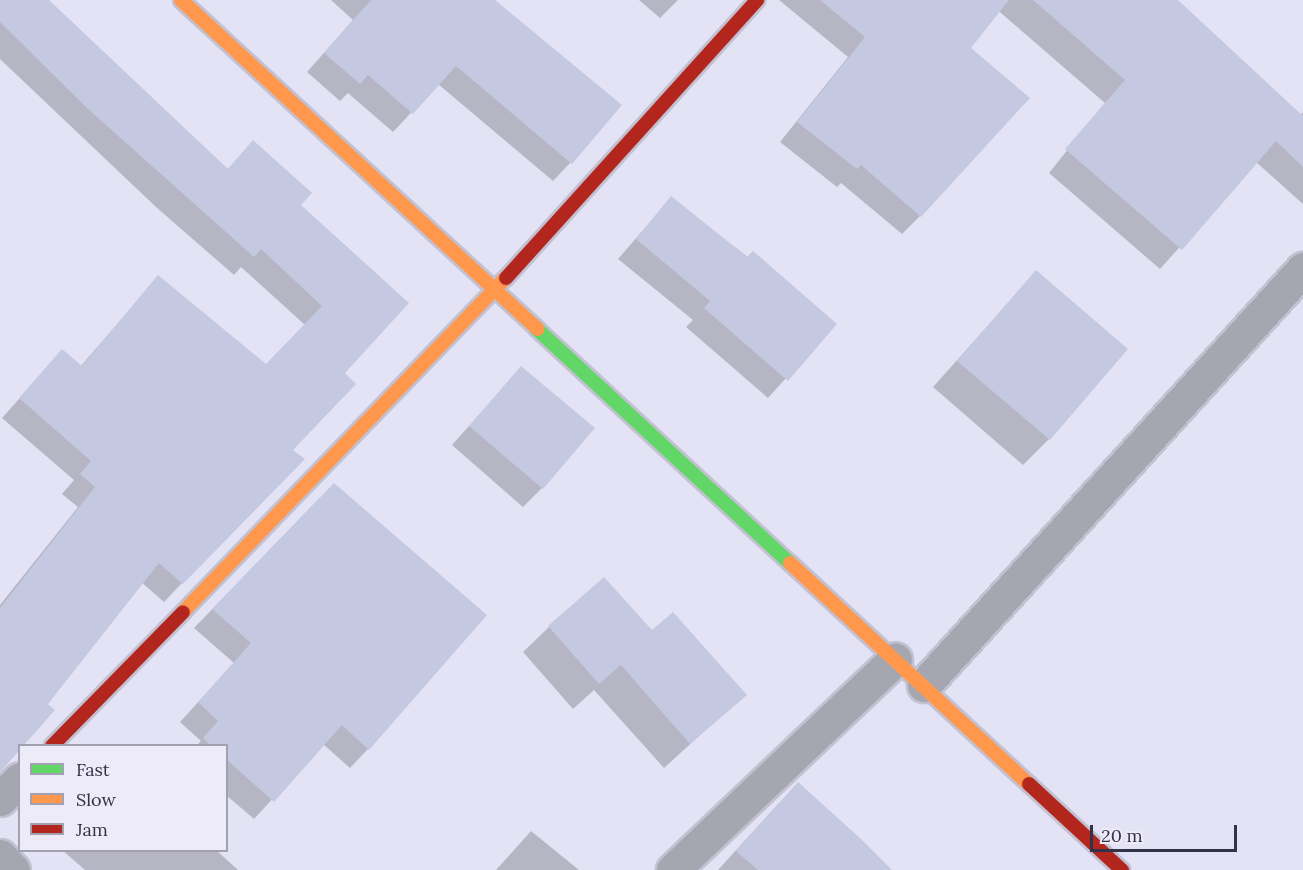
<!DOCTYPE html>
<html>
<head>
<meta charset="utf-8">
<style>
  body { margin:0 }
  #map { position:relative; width:1303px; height:870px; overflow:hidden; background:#e4e3f6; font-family:Lora,serif }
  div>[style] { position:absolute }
  .shadow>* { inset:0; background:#0003 }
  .building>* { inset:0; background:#c4c9e1 }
  .roads { filter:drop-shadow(2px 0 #c2c1d2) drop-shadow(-2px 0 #c2c1d2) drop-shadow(0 2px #c2c1d2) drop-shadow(0 -2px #c2c1d2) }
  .street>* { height:33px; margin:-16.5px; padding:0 16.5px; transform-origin:16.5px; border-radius:16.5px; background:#a6a6b0 }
  .fast>* { height:14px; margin:-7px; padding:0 7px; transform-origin:7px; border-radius:7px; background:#63d668 }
  .slow>* { height:14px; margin:-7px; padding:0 7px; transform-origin:7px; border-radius:7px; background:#ff974d }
  .jam>* { height:14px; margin:-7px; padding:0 7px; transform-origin:7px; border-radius:7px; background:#b3261e }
  span { translate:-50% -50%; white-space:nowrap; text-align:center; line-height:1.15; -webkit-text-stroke:4.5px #ecebf7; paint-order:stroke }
  .legend { position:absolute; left:18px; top:744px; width:210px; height:108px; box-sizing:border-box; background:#ecebf7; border:2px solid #a2a1b1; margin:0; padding:8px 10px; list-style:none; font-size:18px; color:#343248 }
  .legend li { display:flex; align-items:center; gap:12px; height:30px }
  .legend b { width:30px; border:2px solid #a2a1b1 }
  .scale { position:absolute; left:1090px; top:825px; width:147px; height:27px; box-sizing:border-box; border:3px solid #343248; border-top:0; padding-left:8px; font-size:18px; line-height:21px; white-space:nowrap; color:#343248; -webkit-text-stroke:4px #ecebf7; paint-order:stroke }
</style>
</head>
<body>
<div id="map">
  <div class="shadow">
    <i style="clip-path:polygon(0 0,46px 0,227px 170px,253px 142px,298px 205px,343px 373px,291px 450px,182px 583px,164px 602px,141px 582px,46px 704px,53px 711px,0 772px,0 605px,78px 507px,62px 494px,74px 480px,2px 418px,62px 351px,80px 367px,158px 277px,266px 366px,305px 325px,241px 267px,234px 275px,156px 207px,0 59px)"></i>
    <i style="clip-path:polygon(331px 0,492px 0,571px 162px,553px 181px,438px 84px,393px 132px,348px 93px,340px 101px,307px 72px,353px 20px)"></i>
    <i style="clip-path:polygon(639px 0,678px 0,660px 18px)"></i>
    <i style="clip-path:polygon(779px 0,917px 0,920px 216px,902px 234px,841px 183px,837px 187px,780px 142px,848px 57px)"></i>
    <i style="clip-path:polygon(986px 0,1175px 0,1300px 116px,1303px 112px,1303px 204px,1256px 162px,1160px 269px,1049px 173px,1105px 103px)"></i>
    <i style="clip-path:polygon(671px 198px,835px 324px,768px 398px,686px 327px,693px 320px,618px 259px)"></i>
    <i style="clip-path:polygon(1036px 272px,1049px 439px,1023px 465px,933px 387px)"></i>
    <i style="clip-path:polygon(521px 368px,542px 488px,523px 507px,452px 445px)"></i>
    <i style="clip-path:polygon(315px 503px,368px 749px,350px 768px,323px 744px,254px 819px,226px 795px,226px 746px,196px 746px,201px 741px,180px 722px,234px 663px,194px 628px)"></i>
    <i style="clip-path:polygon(549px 627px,652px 632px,744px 695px,664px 768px,594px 690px,573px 709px,523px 652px)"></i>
    <i style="clip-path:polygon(779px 803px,891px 870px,718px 870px)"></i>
    <i style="clip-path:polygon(531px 831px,579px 870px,496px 870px)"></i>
    <i style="clip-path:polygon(62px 850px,216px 850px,238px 870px,85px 870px)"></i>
  </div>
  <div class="building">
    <i style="clip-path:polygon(0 0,49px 0,228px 169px,253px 140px,312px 193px,301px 205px,409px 303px,345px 373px,356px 384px,293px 450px,305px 459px,183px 584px,159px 563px,48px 704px,55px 710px,0 772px,0 608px,95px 487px,80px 474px,91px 461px,19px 398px,62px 349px,82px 366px,158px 275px,266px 364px,322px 306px,261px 249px,254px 257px,88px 109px,0 22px)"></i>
    <i style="clip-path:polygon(371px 0,495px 0,622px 105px,572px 164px,456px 66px,413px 114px,368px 75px,360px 84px,324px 53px)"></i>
    <i style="clip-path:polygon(820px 0,1009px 0,971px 48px,1030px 98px,921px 217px,861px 165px,857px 169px,797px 122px,865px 37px)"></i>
    <i style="clip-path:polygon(1033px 0,1178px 0,1303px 116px,1303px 167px,1276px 141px,1182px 250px,1065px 149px,1125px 80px)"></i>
    <i style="clip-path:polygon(671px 196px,747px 257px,753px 251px,837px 324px,788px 381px,704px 308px,710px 301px,636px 239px)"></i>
    <i style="clip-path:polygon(1036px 270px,1128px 349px,1050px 440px,957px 361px)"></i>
    <i style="clip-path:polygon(521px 366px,595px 428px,543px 489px,469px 426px)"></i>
    <i style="clip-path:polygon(334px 483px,487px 615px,369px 750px,342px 725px,274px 802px,226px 759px,226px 746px,211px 746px,203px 738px,218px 721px,198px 702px,251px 643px,212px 609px)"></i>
    <i style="clip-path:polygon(604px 577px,652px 630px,673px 612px,747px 695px,690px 744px,621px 665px,599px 684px,548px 626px)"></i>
    <i style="clip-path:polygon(798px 782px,861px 839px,892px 870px,758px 870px,736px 851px)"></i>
  </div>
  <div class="roads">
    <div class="street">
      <i style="left:924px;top:685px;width:563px;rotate:-47.66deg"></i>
      <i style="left:0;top:799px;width:28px;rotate:-45deg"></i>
      <i style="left:0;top:856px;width:19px;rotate:47deg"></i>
      <i style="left:673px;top:870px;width:306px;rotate:-43.5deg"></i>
    </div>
    <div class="fast">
      <i style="left:537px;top:329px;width:345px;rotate:42.8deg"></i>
    </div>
    <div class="slow">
      <i style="left:181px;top:0;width:485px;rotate:42.7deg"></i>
      <i style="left:790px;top:563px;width:326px;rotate:42.8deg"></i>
      <i style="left:183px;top:612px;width:465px;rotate:-46deg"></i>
    </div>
    <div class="jam">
      <i style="left:506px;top:278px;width:375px;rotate:-47.9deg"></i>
      <i style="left:52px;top:746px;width:187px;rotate:-45.6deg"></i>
      <i style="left:1029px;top:784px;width:127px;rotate:42.8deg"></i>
    </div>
  </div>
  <ul class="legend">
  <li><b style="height:8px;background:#63d668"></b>Fast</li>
  <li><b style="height:8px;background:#ff974d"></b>Slow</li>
  <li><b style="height:8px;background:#b3261e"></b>Jam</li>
  </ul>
  <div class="scale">20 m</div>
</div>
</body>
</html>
